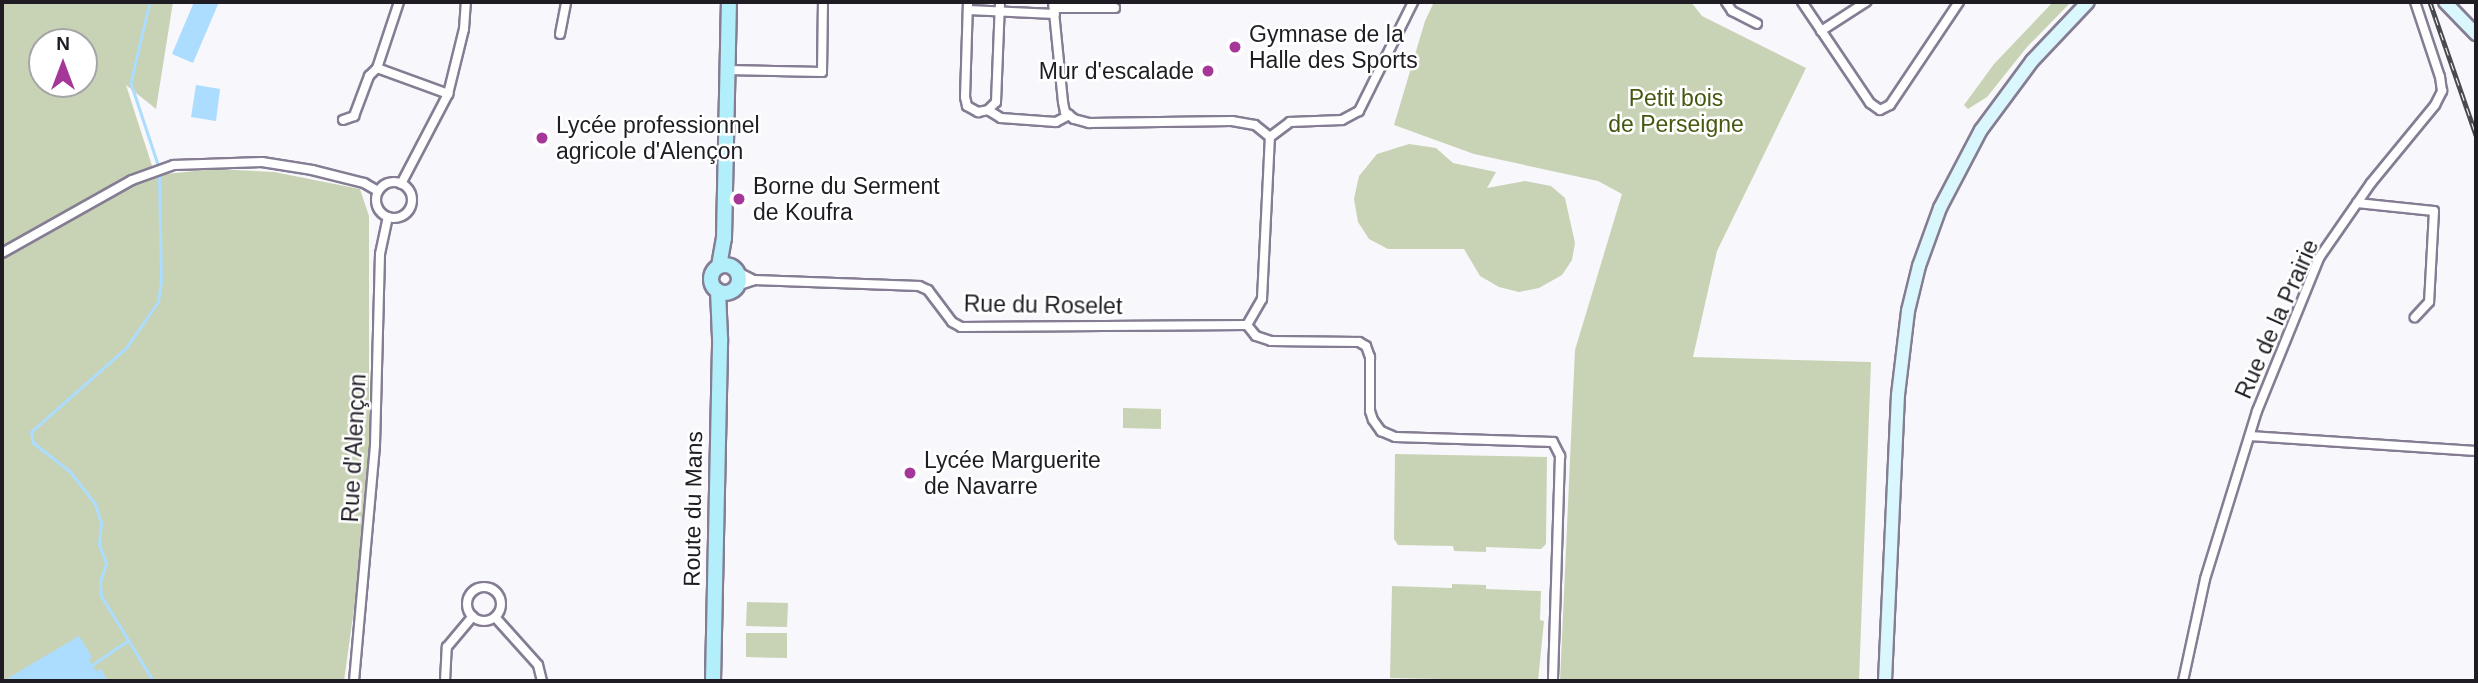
<!DOCTYPE html>
<html>
<head>
<meta charset="utf-8">
<style>
  body { margin:0 }
  #map { position:relative; width:2478px; height:683px; overflow:hidden; background:#f8f7fb; font-family:Helvetica,sans-serif }
  div>[style] { position:absolute }
  .green>* { inset:0; background:#c8d3b6 }
  .water>* { inset:0; background:#acdcfe }
  .stream>* { height:2.5px; margin:-1.25px; padding:0 1.25px; transform-origin:1.25px; border-radius:1.25px; background:#acdcfe }
  .roads { filter:drop-shadow(2px 0 #857d93) drop-shadow(-2px 0 #857d93) drop-shadow(0 2px #857d93) drop-shadow(0 -2px #857d93) }
  .minor>* { height:8px; margin:-4px; padding:0 4px; transform-origin:4px; border-radius:4px; background:#fff }
  .minor>.ring { margin:-4px; padding:0; box-sizing:content-box; background:none; border:8px solid #fff; border-radius:50% }
  .secondary>* { height:12px; margin:-6px; padding:0 6px; transform-origin:6px; border-radius:6px; background:#d9f7fd }
  .primary>* { height:14px; margin:-7px; padding:0 7px; transform-origin:7px; border-radius:7px; background:#b3effa }
  .primary>.ring { margin:-7px; padding:0; box-sizing:content-box; background:none; border:14px solid #b3effa; border-radius:50% }
  .rail>* { height:5px; margin-top:-2.5px; transform-origin:0; background:repeating-linear-gradient(90deg,#fff 0 8px,#4c4a51 0 16px); box-sizing:border-box; border-block:2px solid #4c4a51 }
  .dots>* { width:19px; height:19px; translate:-50% -50%; box-sizing:border-box; border:4px solid #fff; border-radius:50% }
  span { translate:-50% -50%; white-space:nowrap; text-align:center; line-height:1.15; -webkit-text-stroke:5px #fff; paint-order:stroke }
  .poi-label { font-size:23px; color:#1f1c24 }
  .left { translate:0 -50%; text-align:left }
  .right { translate:-100% -50%; text-align:right }
  .park-label { font-size:23px; color:#44580f }
  .street-label { font-size:23px; color:#1f1c24 }
  .frame { position:absolute; inset:0; border:4px solid #1f1c24; pointer-events:none }
  .north { position:absolute; left:28px; top:28px; width:70px; height:70px; box-sizing:border-box; background:#fff; border:2px solid #a5a4a7; border-radius:50%; rotate:0deg; font-size:19px; font-weight:700; line-height:28px; text-align:center; color:#1f1c24 }
  .north::after { content:''; display:block; margin:auto; width:24px; height:32px; background:#a43797; clip-path:polygon(50% 0,100% 100%,50% 72%,0 100%) }
</style>
</head>
<body>
<div id="map">
  <div class="green">
    <i style="clip-path:polygon(evenodd,2px 2px,173px 2px,156px 109px,126px 85px,155px 175px,216px 169px,274px 172px,360px 189px,369px 216px,369px 447px,360px 565px,344px 681px,2px 681px,2px 2px,42px 42px,84px 42px,84px 84px,42px 84px,42px 42px)"></i>
    <i style="clip-path:polygon(1434px 2px,1691px 2px,1702px 16px,1806px 68px,1717px 251px,1693px 357px,1871px 362px,1859px 681px,1560px 681px,1575px 350px,1622px 194px,1598px 181px,1474px 154px,1394px 125px,1425px 21px)"></i>
    <i style="clip-path:polygon(2053px 2px,2071px 2px,2027px 47px,1987px 97px,1968px 109px,1964px 105px,1994px 64px)"></i>
    <i style="clip-path:polygon(1409px 144px,1436px 148px,1453px 163px,1496px 172px,1487px 188px,1525px 181px,1551px 186px,1565px 198px,1575px 243px,1572px 260px,1562px 275px,1539px 288px,1519px 292px,1499px 287px,1480px 276px,1464px 249px,1388px 249px,1369px 239px,1358px 222px,1354px 199px,1359px 176px,1377px 154px)"></i>
    <i style="clip-path:polygon(1123px 408px,1161px 409px,1161px 429px,1123px 428px)"></i>
    <i style="clip-path:polygon(1395px 454px,1547px 457px,1546px 544px,1541px 549px,1486px 547px,1486px 552px,1454px 551px,1453px 546px,1398px 545px,1394px 539px)"></i>
    <i style="clip-path:polygon(1452px 584px,1486px 585px,1486px 589px,1541px 591px,1540px 620px,1544px 621px,1538px 681px,1390px 678px,1392px 586px,1452px 588px)"></i>
    <i style="clip-path:polygon(747px 602px,788px 603px,787px 627px,746px 626px)"></i>
    <i style="clip-path:polygon(746px 633px,787px 633px,787px 658px,746px 657px)"></i>
  </div>
  <div class="water">
    <i style="clip-path:polygon(194px 2px,219px 2px,193px 63px,172px 54px)"></i>
    <i style="clip-path:polygon(196px 85px,220px 89px,216px 121px,191px 117px)"></i>
    <i style="clip-path:polygon(79px 636px,92px 657px,89px 660px,96px 671px,101px 669px,108px 681px,10px 681px,8px 678px)"></i>
  </div>
  <div class="stream">
    <i style="left:150px;top:2px;width:83px;rotate:103.2deg"></i>
    <i style="left:131px;top:83px;width:85px;rotate:71.6deg"></i>
    <i style="left:89px;top:667px;width:46px;rotate:-34.4deg"></i>
    <i style="left:153px;top:681px;width:100px;rotate:-121.5deg"></i>
    <i style="left:101px;top:596px;width:14px;rotate:-94deg"></i>
    <i style="left:100px;top:582px;width:20px;rotate:-72deg"></i>
    <i style="left:106px;top:563px;width:19px;rotate:-111deg"></i>
    <i style="left:99px;top:545px;width:22px;rotate:-85deg"></i>
    <i style="left:101px;top:523px;width:20px;rotate:-108deg"></i>
    <i style="left:95px;top:504px;width:41px;rotate:-128deg"></i>
    <i style="left:70px;top:472px;width:47px;rotate:-141.9deg"></i>
    <i style="left:33px;top:443px;width:11px;rotate:-100deg"></i>
    <i style="left:31px;top:432px;width:127px;rotate:-41.5deg"></i>
    <i style="left:126px;top:348px;width:56px;rotate:-55.2deg"></i>
    <i style="left:158px;top:302px;width:21px;rotate:-82deg"></i>
    <i style="left:161px;top:281px;width:109px;rotate:-91.1deg"></i>
  </div>
  <div class="roads">
    <div class="minor">
      <i style="left:399px;top:2px;width:70px;rotate:108.4deg"></i>
      <i style="left:377px;top:68px;width:76px;rotate:20.1deg"></i>
      <i style="left:968px;top:2px;width:95px;rotate:91.8deg"></i>
      <i style="left:965px;top:97px;width:9px;rotate:77deg"></i>
      <i style="left:967px;top:106px;width:13px;rotate:29deg"></i>
      <i style="left:978px;top:112px;width:10px;rotate:-11deg"></i>
      <i style="left:988px;top:110px;width:11px;rotate:-45deg"></i>
      <i style="left:996px;top:102px;width:100px;rotate:-87.7deg"></i>
      <i style="left:1053px;top:2px;width:100px;rotate:84.3deg"></i>
      <i style="left:1063px;top:102px;width:10px;rotate:79deg"></i>
      <i style="left:1065px;top:112px;width:11px;rotate:38deg"></i>
      <i style="left:1074px;top:119px;width:16px;rotate:15deg"></i>
      <i style="left:1089px;top:123px;width:143px;rotate:-0.8deg"></i>
      <i style="left:1232px;top:121px;width:23px;rotate:10deg"></i>
      <i style="left:1255px;top:125px;width:19px;rotate:39deg"></i>
      <i style="left:1726px;top:2px;width:11px;rotate:56deg"></i>
      <i style="left:1732px;top:11px;width:28px;rotate:27deg"></i>
      <i style="left:1802px;top:2px;width:122px;rotate:56deg"></i>
      <i style="left:1870px;top:103px;width:12px;rotate:35deg"></i>
      <i style="left:1880px;top:110px;width:11px;rotate:-27deg"></i>
      <i style="left:1890px;top:105px;width:124px;rotate:-56.2deg"></i>
      <i style="left:1055px;top:8px;width:60px"></i>
      <i style="left:968px;top:10px;width:87px;rotate:2.6deg"></i>
      <i style="left:1821px;top:31px;width:54px;rotate:-32.8deg"></i>
      <i style="left:560px;top:34px;width:33px;rotate:-79deg"></i>
      <i style="left:727px;top:70px;width:95px;rotate:1.2deg"></i>
      <i style="left:822px;top:72px;width:70px;rotate:-89.2deg"></i>
      <i style="left:988px;top:110px;width:15px;rotate:32deg"></i>
      <i style="left:1001px;top:118px;width:55px;rotate:4.2deg"></i>
      <i style="left:1056px;top:122px;width:15px;rotate:-28deg"></i>
      <i style="left:343px;top:120px;width:12px;rotate:-20deg"></i>
      <i style="left:354px;top:116px;width:43px;rotate:-69.4deg"></i>
      <i style="left:369px;top:76px;width:11px;rotate:-45deg"></i>
      <i style="left:1270px;top:137px;width:25px;rotate:-37deg"></i>
      <i style="left:1290px;top:122px;width:52px;rotate:-2.2deg"></i>
      <i style="left:1342px;top:120px;width:19px;rotate:-28deg"></i>
      <i style="left:1359px;top:111px;width:122px;rotate:-63.6deg"></i>
      <i class="ring" style="left:376px;top:182px;width:28px;height:28px"></i>
      <i style="left:401px;top:184px;width:102px;rotate:-62.4deg"></i>
      <i style="left:448px;top:94px;width:67px;rotate:-76.2deg"></i>
      <i style="left:464px;top:29px;width:27px;rotate:-86deg"></i>
      <i style="left:2357px;top:203px;width:77px;rotate:5.9deg"></i>
      <i style="left:2434px;top:211px;width:91px;rotate:93.1deg"></i>
      <i style="left:2429px;top:302px;width:21px;rotate:133deg"></i>
      <i style="left:2px;top:253px;width:149px;rotate:-29.3deg"></i>
      <i style="left:132px;top:180px;width:45px;rotate:-19.7deg"></i>
      <i style="left:174px;top:165px;width:88px;rotate:-2deg"></i>
      <i style="left:262px;top:162px;width:51px;rotate:9.1deg"></i>
      <i style="left:312px;top:170px;width:54px;rotate:14deg"></i>
      <i style="left:364px;top:183px;width:16px;rotate:30deg"></i>
      <i style="left:736px;top:271px;width:20px;rotate:27deg"></i>
      <i style="left:737px;top:286px;width:18px;rotate:-19deg"></i>
      <i style="left:754px;top:280px;width:165px;rotate:2.1deg"></i>
      <i style="left:919px;top:286px;width:10px;rotate:24deg"></i>
      <i style="left:928px;top:290px;width:40px;rotate:53deg"></i>
      <i style="left:952px;top:322px;width:10px;rotate:29deg"></i>
      <i style="left:961px;top:327px;width:286px;rotate:-0.4deg"></i>
      <i style="left:1247px;top:325px;width:30px;rotate:-60deg"></i>
      <i style="left:1262px;top:299px;width:162px;rotate:-87.2deg"></i>
      <i style="left:1247px;top:325px;width:14px;rotate:51deg"></i>
      <i style="left:1256px;top:336px;width:16px;rotate:18deg"></i>
      <i style="left:1271px;top:341px;width:88px;rotate:0.7deg"></i>
      <i style="left:1359px;top:342px;width:8px;rotate:30deg"></i>
      <i style="left:1366px;top:346px;width:12px;rotate:70deg"></i>
      <i style="left:1370px;top:357px;width:54px;rotate:90deg"></i>
      <i style="left:1370px;top:411px;width:9px;rotate:72deg"></i>
      <i style="left:1373px;top:420px;width:14px;rotate:54deg"></i>
      <i style="left:1381px;top:431px;width:15px;rotate:23deg"></i>
      <i style="left:1395px;top:437px;width:158px;rotate:1.8deg"></i>
      <i style="left:1553px;top:442px;width:16px;rotate:63deg"></i>
      <i style="left:1560px;top:456px;width:225px;rotate:91.8deg"></i>
      <i style="left:2250px;top:436px;width:226px;rotate:3.8deg"></i>
      <i class="ring" style="left:467px;top:587px;width:26px;height:26px"></i>
      <i style="left:495px;top:617px;width:64px;rotate:48.1deg"></i>
      <i style="left:538px;top:665px;width:16px;rotate:76deg"></i>
      <i style="left:354px;top:681px;width:237px;rotate:-84.9deg"></i>
      <i style="left:375px;top:445px;width:191px;rotate:-88.5deg"></i>
      <i style="left:380px;top:254px;width:38px;rotate:-78deg"></i>
      <i style="left:445px;top:681px;width:34px;rotate:-87deg"></i>
      <i style="left:447px;top:647px;width:40px;rotate:-50deg"></i>
      <i style="left:2183px;top:681px;width:104px;rotate:-77.8deg"></i>
      <i style="left:2205px;top:579px;width:176px;rotate:-72.8deg"></i>
      <i style="left:2257px;top:411px;width:165px;rotate:-67.9deg"></i>
      <i style="left:2319px;top:258px;width:91px;rotate:-55.3deg"></i>
      <i style="left:2371px;top:183px;width:101px;rotate:-50.6deg"></i>
      <i style="left:2435px;top:105px;width:16px;rotate:-63deg"></i>
      <i style="left:2442px;top:91px;width:14px;rotate:-98deg"></i>
      <i style="left:2440px;top:77px;width:79px;rotate:-108.4deg"></i>
    </div>
    <div class="secondary">
      <i style="left:2445px;top:2px;width:45px;rotate:45.9deg"></i>
      <i style="left:1885px;top:681px;width:286px;rotate:-87.4deg"></i>
      <i style="left:1898px;top:395px;width:85px;rotate:-83.2deg"></i>
      <i style="left:1908px;top:311px;width:46px;rotate:-76.3deg"></i>
      <i style="left:1919px;top:266px;width:62px;rotate:-70.1deg"></i>
      <i style="left:1940px;top:208px;width:88px;rotate:-62.3deg"></i>
      <i style="left:1981px;top:130px;width:86px;rotate:-53.5deg"></i>
      <i style="left:2032px;top:61px;width:81px;rotate:-46.5deg"></i>
    </div>
    <div class="primary">
      <i class="ring" style="left:711px;top:265px;width:14px;height:14px"></i>
      <i style="left:719px;top:266px;width:28px;rotate:-80deg"></i>
      <i style="left:724px;top:238px;width:236px;rotate:-88.8deg"></i>
      <i style="left:713px;top:681px;width:343px;rotate:-88.8deg"></i>
      <i style="left:720px;top:338px;width:47px;rotate:-92.4deg"></i>
    </div>
  </div>
  <div class="rail">
    <i style="left:2430px;top:2px;width:141px;rotate:70.9deg"></i>
  </div>
  <div class="dots">
    <i style="left:1235px;top:47px;background:#a43797"></i>
    <i style="left:1208px;top:71px;background:#a43797"></i>
    <i style="left:542px;top:138px;background:#a43797"></i>
    <i style="left:739px;top:199px;background:#a43797"></i>
    <i style="left:910px;top:473px;background:#a43797"></i>
  </div>
  <div class="poi-label">
    <span class="left" style="left:1249px;top:47px">Gymnase de la<br>Halle des Sports</span>
    <span class="right" style="left:1194px;top:71px">Mur d'escalade</span>
    <span class="left" style="left:556px;top:138px">Lycée professionnel<br>agricole d'Alençon</span>
    <span class="left" style="left:753px;top:199px">Borne du Serment<br>de Koufra</span>
    <span class="left" style="left:924px;top:473px">Lycée Marguerite<br>de Navarre</span>
  </div>
  <div class="park-label">
    <span style="left:1676px;top:111px">Petit bois<br>de Perseigne</span>
  </div>
  <div class="street-label">
    <span style="left:1043px;top:305px;rotate:1deg">Rue du Roselet</span>
    <span style="left:2277px;top:319px;rotate:-66deg">Rue de la Prairie</span>
    <span style="left:354px;top:448px;rotate:-87deg">Rue d'Alençon</span>
    <span style="left:693px;top:509px;rotate:-89deg">Route du Mans</span>
  </div>
  <div class="frame"></div>
  <div class="north">N</div>
</div>
</body>
</html>
